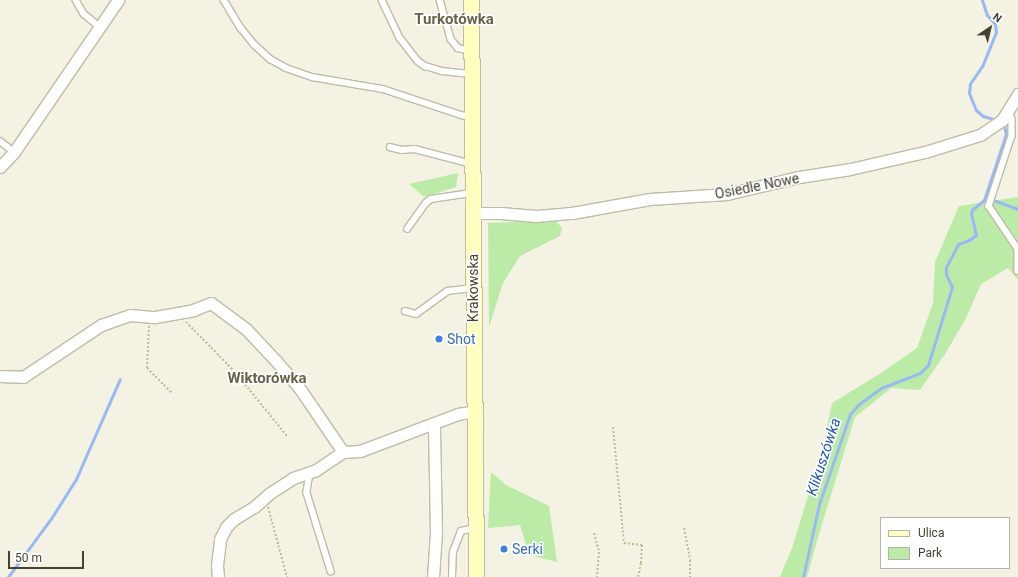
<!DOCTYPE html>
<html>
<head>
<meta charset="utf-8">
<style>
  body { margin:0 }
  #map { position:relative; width:1018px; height:577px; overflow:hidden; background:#f3f2e3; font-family:Roboto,sans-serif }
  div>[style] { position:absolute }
  .green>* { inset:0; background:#bceba8 }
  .stream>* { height:3px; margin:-1.5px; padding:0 1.5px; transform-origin:1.5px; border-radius:1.5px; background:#99b9f5 }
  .path>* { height:2px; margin-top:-1px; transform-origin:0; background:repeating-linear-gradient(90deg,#c1bc95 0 2px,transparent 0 4px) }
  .roads { filter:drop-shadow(1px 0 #bfbca5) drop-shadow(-1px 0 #bfbca5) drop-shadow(0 1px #bfbca5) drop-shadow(0 -1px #bfbca5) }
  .service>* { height:5.5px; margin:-2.75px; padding:0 2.75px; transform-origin:2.75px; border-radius:2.75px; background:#fff }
  .minor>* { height:11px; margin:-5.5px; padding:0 5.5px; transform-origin:5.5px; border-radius:5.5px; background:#fff }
  .secondary>* { height:15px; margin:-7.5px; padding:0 7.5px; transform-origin:7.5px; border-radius:7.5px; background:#ffffc0 }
  .dots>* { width:11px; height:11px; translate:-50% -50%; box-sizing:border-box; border:2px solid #fff; border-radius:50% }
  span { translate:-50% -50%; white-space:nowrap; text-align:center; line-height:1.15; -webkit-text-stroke:3px #fff; paint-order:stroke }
  .street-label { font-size:14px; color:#454233 }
  .shop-label { font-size:14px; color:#366cbe }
  .left { translate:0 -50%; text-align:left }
  .neighbourhood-label { font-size:15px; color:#686349; font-weight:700 }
  .water-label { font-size:15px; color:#2556b7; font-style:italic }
  .legend { position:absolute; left:880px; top:517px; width:130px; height:52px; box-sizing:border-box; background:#fff; border:1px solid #b5b3ad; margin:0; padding:5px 7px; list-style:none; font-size:12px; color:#454233 }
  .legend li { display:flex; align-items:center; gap:8px; height:20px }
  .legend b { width:20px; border:1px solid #b5b3ad }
  .north { position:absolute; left:970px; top:8px; width:40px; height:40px; -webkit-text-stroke:3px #fff; paint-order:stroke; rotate:35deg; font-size:11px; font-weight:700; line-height:16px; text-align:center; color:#454233 }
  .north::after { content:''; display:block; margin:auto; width:14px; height:18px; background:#454233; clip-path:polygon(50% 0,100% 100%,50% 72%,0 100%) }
  .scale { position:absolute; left:8px; top:551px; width:76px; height:18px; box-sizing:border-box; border:2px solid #454233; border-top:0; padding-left:5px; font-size:12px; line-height:14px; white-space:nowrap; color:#454233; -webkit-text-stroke:3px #fff; paint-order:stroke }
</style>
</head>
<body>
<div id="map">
  <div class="green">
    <i style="clip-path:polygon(458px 173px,456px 187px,424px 197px,409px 184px)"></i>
    <i style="clip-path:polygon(1018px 197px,1018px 280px,1008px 268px,981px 284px,966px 318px,945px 354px,920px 390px,891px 388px,855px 417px,819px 534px,807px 577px,780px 577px,792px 548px,823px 448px,832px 403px,878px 375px,917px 348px,933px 303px,935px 262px,959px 206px)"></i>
    <i style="clip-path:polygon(555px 220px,562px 228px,560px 236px,520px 256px,503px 283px,489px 327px,488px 223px)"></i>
    <i style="clip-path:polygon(491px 472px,506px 485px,549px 506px,557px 562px,529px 555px,520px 525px,488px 528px)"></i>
  </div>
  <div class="stream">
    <i style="left:982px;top:0;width:16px;rotate:72deg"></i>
    <i style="left:987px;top:15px;width:12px;rotate:48deg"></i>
    <i style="left:995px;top:24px;width:8px;rotate:83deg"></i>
    <i style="left:996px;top:32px;width:37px;rotate:112deg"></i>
    <i style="left:982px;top:66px;width:22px;rotate:124deg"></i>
    <i style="left:970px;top:84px;width:9px;rotate:96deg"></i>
    <i style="left:969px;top:93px;width:18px;rotate:68deg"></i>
    <i style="left:976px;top:110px;width:9px;rotate:41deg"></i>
    <i style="left:983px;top:116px;width:14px;rotate:17deg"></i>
    <i style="left:984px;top:200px;width:70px;rotate:-71.6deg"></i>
    <i style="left:1006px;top:134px;width:8px;rotate:-104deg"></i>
    <i style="left:1004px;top:126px;width:5px;rotate:-143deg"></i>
    <i style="left:993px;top:200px;width:27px;rotate:20deg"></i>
    <i style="left:8px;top:577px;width:74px;rotate:-53.7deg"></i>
    <i style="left:52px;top:517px;width:45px;rotate:-57.7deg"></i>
    <i style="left:76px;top:479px;width:109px;rotate:-66.3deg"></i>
    <i style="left:803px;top:577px;width:75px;rotate:-77.6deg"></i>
    <i style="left:819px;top:504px;width:95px;rotate:-71deg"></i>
    <i style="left:850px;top:414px;width:13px;rotate:-48deg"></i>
    <i style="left:859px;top:404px;width:27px;rotate:-36deg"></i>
    <i style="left:881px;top:388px;width:42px;rotate:-21deg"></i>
    <i style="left:920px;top:373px;width:11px;rotate:-45deg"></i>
    <i style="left:928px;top:365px;width:82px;rotate:-72.9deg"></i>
    <i style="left:952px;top:287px;width:14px;rotate:-115deg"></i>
    <i style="left:946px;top:274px;width:7px;rotate:-90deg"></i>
    <i style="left:946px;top:267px;width:26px;rotate:-62deg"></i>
    <i style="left:958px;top:244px;width:12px;rotate:-20deg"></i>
    <i style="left:969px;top:240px;width:9px;rotate:-36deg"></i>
    <i style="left:976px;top:235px;width:22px;rotate:-103deg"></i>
    <i style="left:971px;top:214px;width:4px;rotate:-76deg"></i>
    <i style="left:972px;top:210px;width:16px;rotate:-40deg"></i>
    <i style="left:984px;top:200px;width:3px"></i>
  </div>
  <div class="path">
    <i style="left:186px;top:322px;width:70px;rotate:45.6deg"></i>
    <i style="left:235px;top:372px;width:82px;rotate:50.9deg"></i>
    <i style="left:149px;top:326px;width:42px;rotate:92.7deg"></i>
    <i style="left:147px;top:368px;width:35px;rotate:45deg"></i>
    <i style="left:613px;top:427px;width:117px;rotate:84.6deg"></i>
    <i style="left:624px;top:543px;width:18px;rotate:6deg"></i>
    <i style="left:642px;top:545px;width:18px;rotate:93deg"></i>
    <i style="left:641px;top:563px;width:14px;rotate:102deg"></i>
    <i style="left:268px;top:507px;width:73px;rotate:74.8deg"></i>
    <i style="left:684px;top:528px;width:33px;rotate:79deg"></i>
    <i style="left:690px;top:560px;width:17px;rotate:90deg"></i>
    <i style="left:594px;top:533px;width:20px;rotate:75deg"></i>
    <i style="left:599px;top:552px;width:25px;rotate:95deg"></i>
  </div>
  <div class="roads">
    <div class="service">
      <i style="left:76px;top:0;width:16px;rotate:60deg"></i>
      <i style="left:84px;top:14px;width:22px;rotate:39deg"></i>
      <i style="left:224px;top:0;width:33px;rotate:59deg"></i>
      <i style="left:241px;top:28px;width:21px;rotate:51deg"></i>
      <i style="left:254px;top:44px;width:22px;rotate:43deg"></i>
      <i style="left:270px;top:59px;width:18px;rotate:29deg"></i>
      <i style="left:286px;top:68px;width:28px;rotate:19deg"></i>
      <i style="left:312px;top:77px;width:72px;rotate:9.6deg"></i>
      <i style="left:383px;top:89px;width:82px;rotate:18.4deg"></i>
      <i style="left:461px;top:115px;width:10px;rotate:11deg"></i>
      <i style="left:382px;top:0;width:42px;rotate:64.7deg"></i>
      <i style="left:400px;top:38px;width:29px;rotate:52deg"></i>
      <i style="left:418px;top:61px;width:9px;rotate:36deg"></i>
      <i style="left:425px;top:66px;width:18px;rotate:16deg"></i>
      <i style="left:442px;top:71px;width:28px;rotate:6deg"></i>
      <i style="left:440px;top:0;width:41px;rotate:74.2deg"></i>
      <i style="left:451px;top:39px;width:11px;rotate:52deg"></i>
      <i style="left:458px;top:48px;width:13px;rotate:13deg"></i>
      <i style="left:1009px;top:110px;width:9px;rotate:72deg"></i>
      <i style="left:1012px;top:119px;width:17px;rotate:90deg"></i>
      <i style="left:1012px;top:136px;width:74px;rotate:108.2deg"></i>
      <i style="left:989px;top:206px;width:52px;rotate:56deg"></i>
      <i style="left:0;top:141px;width:18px;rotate:38deg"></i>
      <i style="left:390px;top:147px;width:12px;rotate:14deg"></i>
      <i style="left:402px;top:150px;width:13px;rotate:-4deg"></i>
      <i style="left:415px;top:149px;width:59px;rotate:14.7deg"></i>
      <i style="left:407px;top:229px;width:32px;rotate:-54deg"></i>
      <i style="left:426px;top:203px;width:6px;rotate:-39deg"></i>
      <i style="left:431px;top:199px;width:40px;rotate:-8.5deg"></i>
      <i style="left:1018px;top:249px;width:22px;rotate:90deg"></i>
      <i style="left:405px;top:311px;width:11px;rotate:15deg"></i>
      <i style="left:416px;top:314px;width:39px;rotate:-36deg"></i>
      <i style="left:448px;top:291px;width:25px;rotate:-7deg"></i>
      <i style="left:310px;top:473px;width:20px;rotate:99deg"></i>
      <i style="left:307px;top:493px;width:82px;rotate:72.9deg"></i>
      <i style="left:452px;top:577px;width:25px;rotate:-88deg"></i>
      <i style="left:453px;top:552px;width:22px;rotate:-69deg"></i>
      <i style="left:461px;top:531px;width:14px;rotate:-12deg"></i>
    </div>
    <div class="minor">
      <i style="left:0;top:167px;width:21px;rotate:-47deg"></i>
      <i style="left:14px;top:152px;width:184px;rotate:-55.6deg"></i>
      <i style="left:473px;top:213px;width:28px"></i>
      <i style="left:501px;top:213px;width:35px;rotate:5deg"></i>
      <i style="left:536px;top:216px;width:36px;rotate:-5deg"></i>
      <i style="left:572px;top:213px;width:79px;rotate:-10.2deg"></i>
      <i style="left:650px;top:199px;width:77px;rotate:-3.7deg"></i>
      <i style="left:727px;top:194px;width:74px;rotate:-13.3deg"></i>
      <i style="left:799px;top:177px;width:52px;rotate:-8.9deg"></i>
      <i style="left:850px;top:169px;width:77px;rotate:-12.8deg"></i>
      <i style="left:925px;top:152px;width:58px;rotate:-17.2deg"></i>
      <i style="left:980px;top:135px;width:27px;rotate:-34deg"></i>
      <i style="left:1002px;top:120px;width:31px;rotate:-58deg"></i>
      <i style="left:0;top:376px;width:23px;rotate:2deg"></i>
      <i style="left:23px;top:377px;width:94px;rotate:-33.7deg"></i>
      <i style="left:101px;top:325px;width:31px;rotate:-19deg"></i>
      <i style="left:130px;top:315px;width:25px;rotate:5deg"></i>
      <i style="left:155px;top:317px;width:39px;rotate:-10deg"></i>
      <i style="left:193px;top:310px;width:19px;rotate:-21deg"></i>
      <i style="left:211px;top:303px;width:44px;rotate:36.6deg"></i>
      <i style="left:246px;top:329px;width:44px;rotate:46.8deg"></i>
      <i style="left:276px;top:361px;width:33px;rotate:49deg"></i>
      <i style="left:298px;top:386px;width:80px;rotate:55.7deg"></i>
      <i style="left:343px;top:452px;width:17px;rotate:-3deg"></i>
      <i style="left:360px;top:451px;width:105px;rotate:-20.7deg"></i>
      <i style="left:458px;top:414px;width:17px;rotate:-10deg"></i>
      <i style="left:218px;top:577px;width:12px;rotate:-95deg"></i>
      <i style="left:217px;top:565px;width:26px;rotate:-83deg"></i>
      <i style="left:220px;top:539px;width:13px;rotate:-63deg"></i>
      <i style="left:226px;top:527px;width:11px;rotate:-45deg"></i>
      <i style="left:234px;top:519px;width:23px;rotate:-31deg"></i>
      <i style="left:254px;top:507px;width:21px;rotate:-41deg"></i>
      <i style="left:270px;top:493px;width:27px;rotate:-33deg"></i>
      <i style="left:293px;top:478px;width:24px;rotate:-19deg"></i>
      <i style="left:316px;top:470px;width:32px;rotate:-34deg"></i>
      <i style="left:433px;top:577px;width:45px;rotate:-86.2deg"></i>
      <i style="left:436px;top:532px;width:108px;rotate:-91.1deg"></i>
    </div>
    <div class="secondary">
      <i style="left:471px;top:0;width:577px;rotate:89.5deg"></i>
    </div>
  </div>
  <div class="dots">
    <i style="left:439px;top:339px;background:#3f7fe0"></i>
    <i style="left:504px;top:549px;background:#3f7fe0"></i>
  </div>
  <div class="street-label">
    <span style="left:757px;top:186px;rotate:-11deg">Osiedle Nowe</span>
    <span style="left:473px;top:288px;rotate:-90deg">Krakowska</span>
  </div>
  <div class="shop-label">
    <span class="left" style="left:447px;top:339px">Shot</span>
    <span class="left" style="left:512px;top:549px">Serki</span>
  </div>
  <div class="neighbourhood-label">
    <span style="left:454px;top:20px">Turkotówka</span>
    <span style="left:267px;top:379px">Wiktorówka</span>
  </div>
  <div class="water-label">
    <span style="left:824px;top:457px;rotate:-72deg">Klikuszówka</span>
  </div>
  <ul class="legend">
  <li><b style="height:5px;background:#ffffc0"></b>Ulica</li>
  <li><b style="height:11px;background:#bceba8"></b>Park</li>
  </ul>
  <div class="north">N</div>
  <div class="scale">50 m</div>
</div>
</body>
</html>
